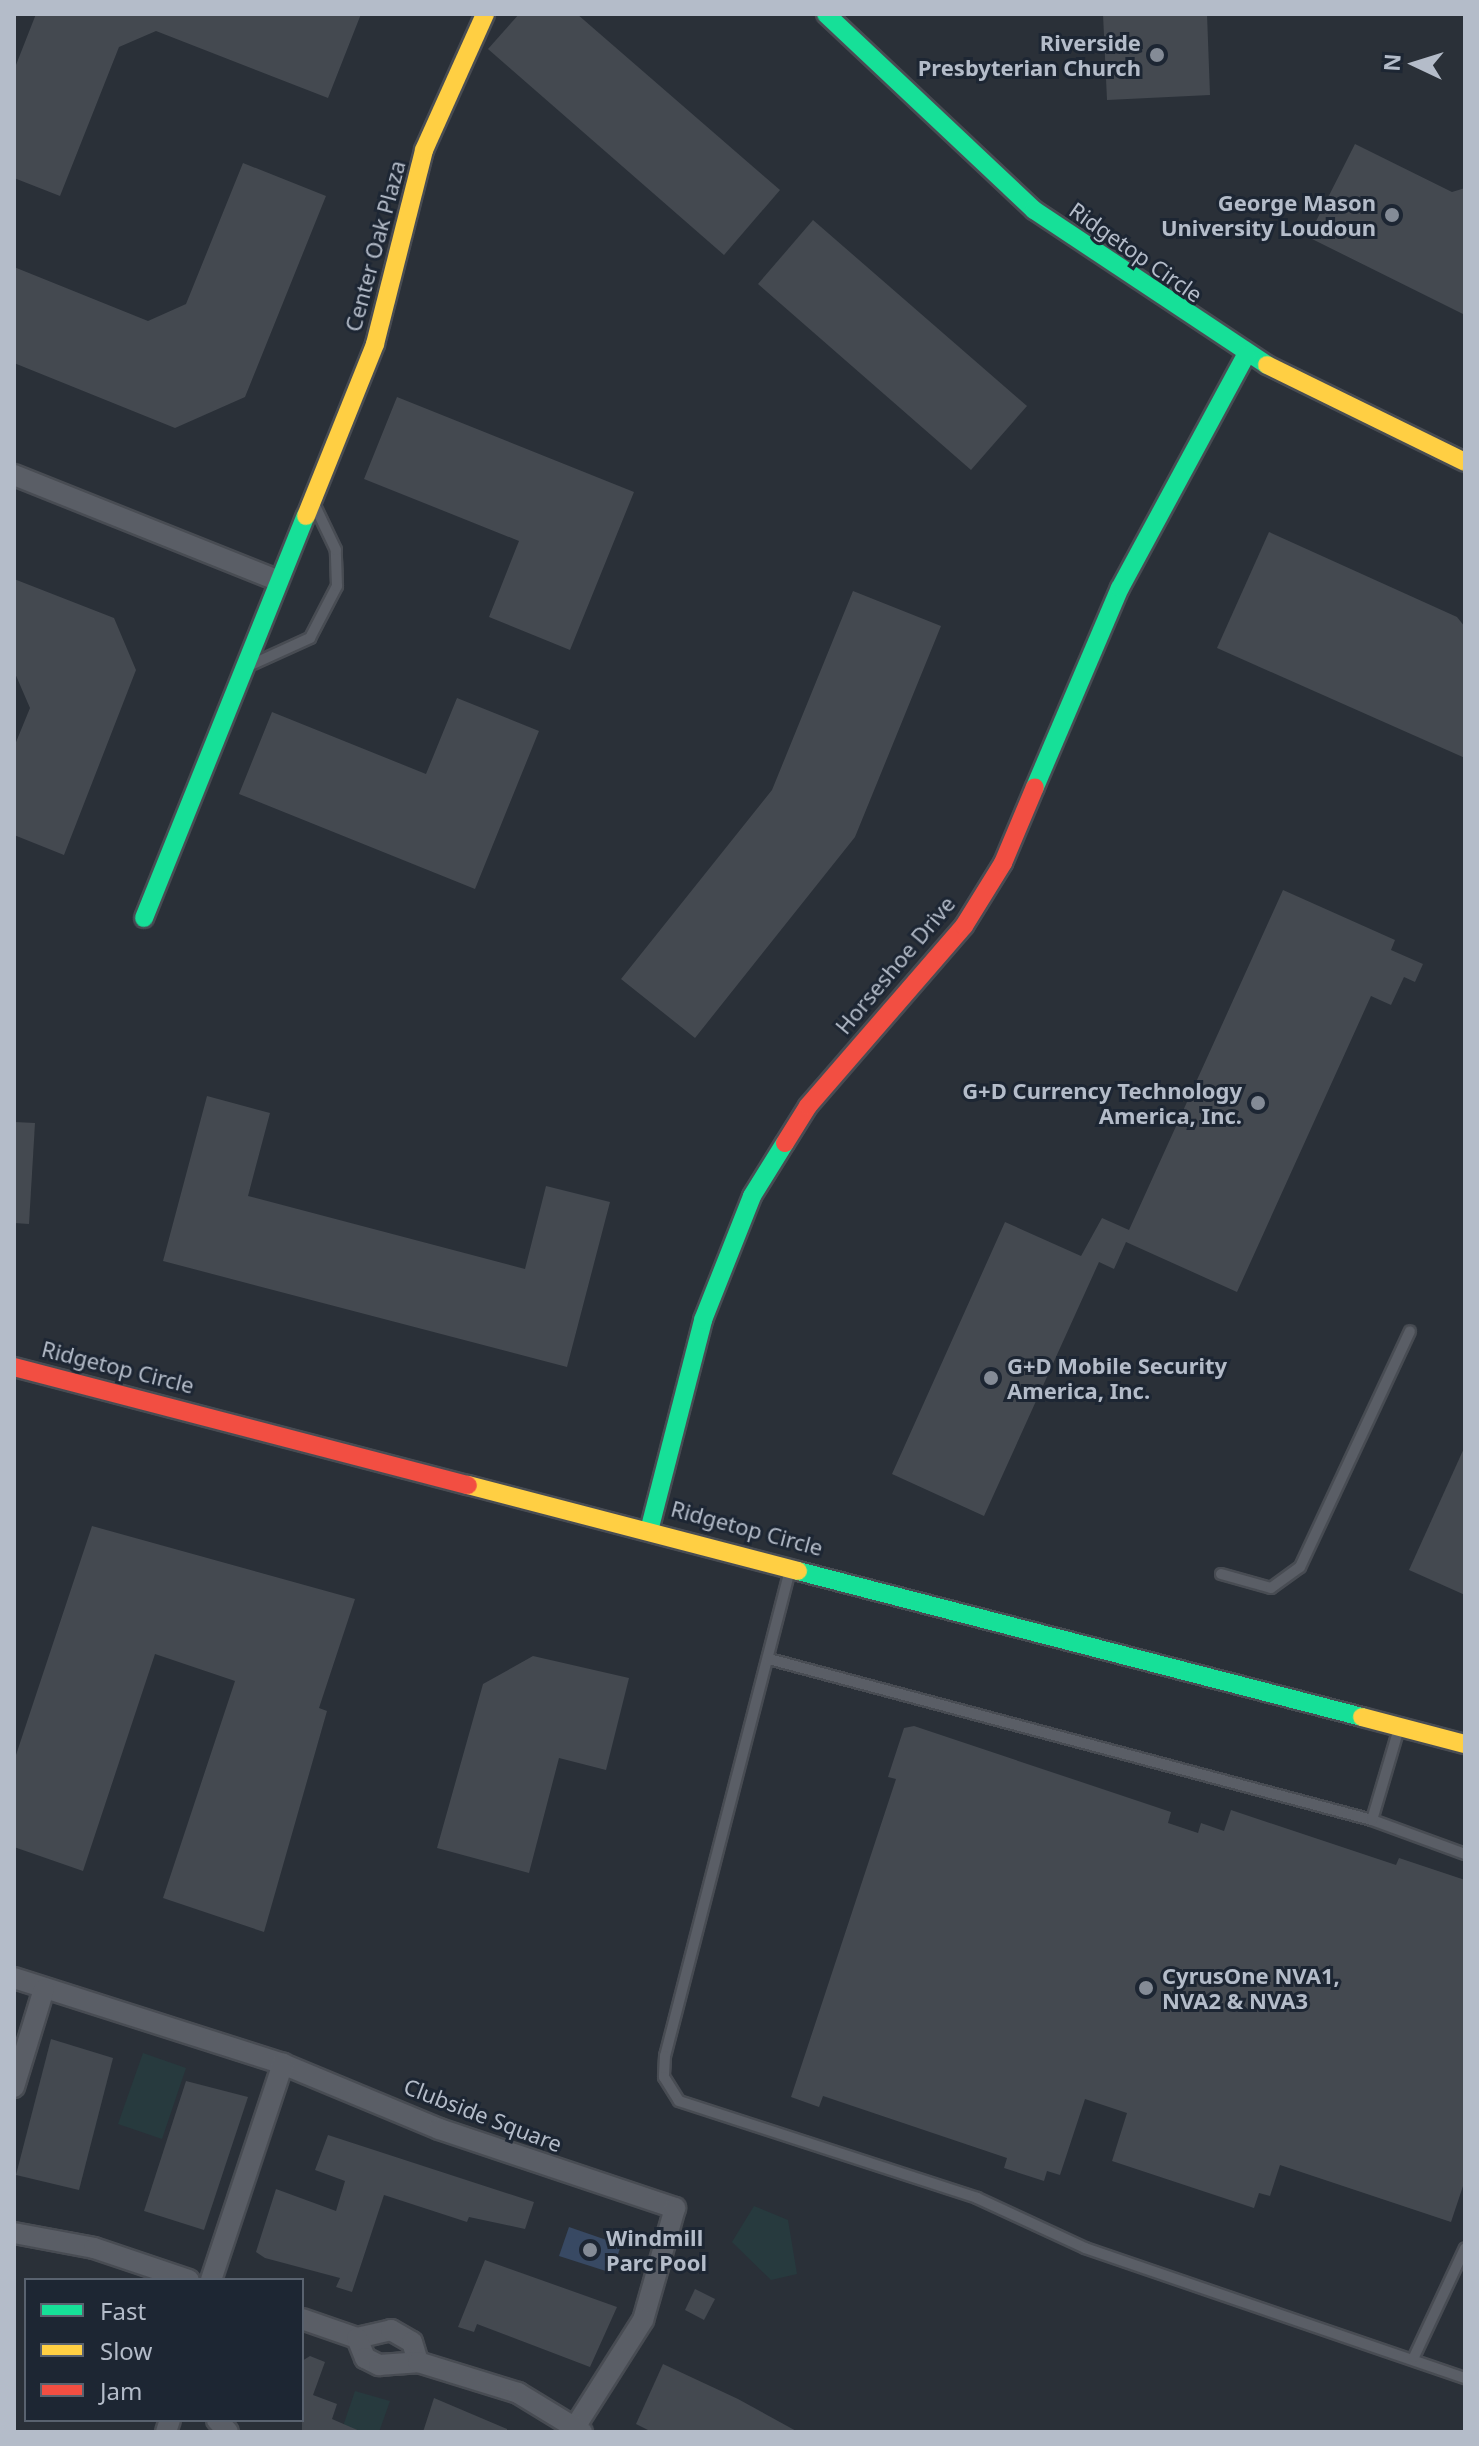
<!DOCTYPE html>
<html>
<head>
<meta charset="utf-8">
<style>
  body { margin:0 }
  #map { position:relative; width:1479px; height:2446px; overflow:hidden; background:#2a3038; font-family:"Noto Sans",sans-serif }
  div>[style] { position:absolute }
  .green>* { inset:0; background:#273a3e }
  .water>* { inset:0; background:#384963 }
  .building>* { inset:0; background:#444950 }
  .roads { filter:drop-shadow(2px 0 #484c53) drop-shadow(-2px 0 #484c53) drop-shadow(0 2px #484c53) drop-shadow(0 -2px #484c53) }
  .lane>* { height:10px; margin:-5px; padding:0 5px; transform-origin:5px; border-radius:5px; background:#5a5e66 }
  .street>* { height:20px; margin:-10px; padding:0 10px; transform-origin:10px; border-radius:10px; background:#5a5e66 }
  .fast>* { height:18px; margin:-9px; padding:0 9px; transform-origin:9px; border-radius:9px; background:#16e098 }
  .slow>* { height:18px; margin:-9px; padding:0 9px; transform-origin:9px; border-radius:9px; background:#ffcf43 }
  .jam>* { height:18px; margin:-9px; padding:0 9px; transform-origin:9px; border-radius:9px; background:#f24e42 }
  .dots>* { width:22px; height:22px; translate:-50% -50%; box-sizing:border-box; border:4px solid #1d2633; border-radius:50% }
  span { translate:-50% -50%; white-space:nowrap; text-align:center; line-height:1.15; -webkit-text-stroke:6px #1d2633; paint-order:stroke }
  .poi-label { font-size:22px; color:#b4bcc9; font-weight:700 }
  .right { translate:-100% -50%; text-align:right }
  .left { translate:0 -50%; text-align:left }
  .street-label { font-size:22px; color:#b4bcc9 }
  .frame { position:absolute; inset:0; border:16px solid #b4bcc9; pointer-events:none }
  .legend { position:absolute; left:24px; top:2278px; width:280px; height:144px; box-sizing:border-box; background:#1d2633; border:2px solid #59626f; margin:0; padding:10px 14px; list-style:none; font-size:24px; color:#b4bcc9 }
  .legend li { display:flex; align-items:center; gap:16px; height:40px }
  .legend b { width:40px; border:2px solid #59626f }
  .north { position:absolute; left:1375px; top:24px; width:80px; height:80px; -webkit-text-stroke:6px #1d2633; paint-order:stroke; rotate:274deg; font-size:22px; font-weight:700; line-height:32px; text-align:center; color:#b4bcc9 }
  .north::after { content:''; display:block; margin:auto; width:28px; height:36px; background:#b4bcc9; clip-path:polygon(50% 0,100% 100%,50% 72%,0 100%) }
</style>
</head>
<body>
<div id="map">
  <div class="green">
    <i style="clip-path:polygon(143px 2053px,186px 2068px,162px 2139px,118px 2124px)"></i>
    <i style="clip-path:polygon(754px 2206px,788px 2220px,797px 2274px,771px 2280px,732px 2242px)"></i>
    <i style="clip-path:polygon(355px 2391px,390px 2401px,379px 2432px,341px 2432px)"></i>
  </div>
  <div class="water">
    <i style="clip-path:polygon(569px 2227px,621px 2245px,612px 2273px,559px 2256px)"></i>
  </div>
  <div class="building">
    <i style="clip-path:polygon(36px 14px,361px 14px,328px 98px,156px 31px,119px 47px,60px 196px,14px 178px,14px 70px)"></i>
    <i style="clip-path:polygon(519px 14px,577px 14px,780px 190px,724px 255px,488px 49px)"></i>
    <i style="clip-path:polygon(1103px 14px,1207px 14px,1210px 95px,1107px 100px)"></i>
    <i style="clip-path:polygon(1355px 144px,1452px 192px,1465px 188px,1465px 315px,1308px 237px)"></i>
    <i style="clip-path:polygon(243px 163px,326px 196px,245px 397px,175px 428px,14px 363px,14px 267px,148px 321px,186px 304px)"></i>
    <i style="clip-path:polygon(813px 220px,1027px 406px,971px 470px,758px 284px)"></i>
    <i style="clip-path:polygon(397px 397px,634px 492px,570px 650px,489px 617px,519px 541px,364px 479px)"></i>
    <i style="clip-path:polygon(1269px 532px,1457px 617px,1465px 627px,1465px 758px,1217px 648px)"></i>
    <i style="clip-path:polygon(14px 579px,114px 618px,136px 670px,64px 855px,14px 835px,14px 747px,30px 708px,14px 671px)"></i>
    <i style="clip-path:polygon(853px 591px,941px 626px,855px 837px,695px 1038px,621px 979px,772px 790px)"></i>
    <i style="clip-path:polygon(457px 698px,539px 731px,475px 889px,239px 794px,272px 712px,426px 774px)"></i>
    <i style="clip-path:polygon(1283px 890px,1395px 940px,1391px 950px,1423px 964px,1415px 982px,1404px 977px,1391px 1005px,1371px 996px,1237px 1292px,1126px 1242px,1114px 1269px,1099px 1262px,984px 1516px,892px 1474px,1005px 1222px,1081px 1256px,1102px 1218px,1129px 1230px)"></i>
    <i style="clip-path:polygon(207px 1096px,270px 1113px,248px 1196px,525px 1269px,546px 1186px,610px 1202px,567px 1367px,163px 1261px)"></i>
    <i style="clip-path:polygon(14px 1122px,35px 1123px,29px 1224px,14px 1223px)"></i>
    <i style="clip-path:polygon(1465px 1446px,1465px 1595px,1409px 1570px)"></i>
    <i style="clip-path:polygon(92px 1526px,355px 1599px,319px 1708px,327px 1711px,264px 1932px,163px 1898px,235px 1681px,155px 1654px,83px 1871px,14px 1847px,14px 1761px)"></i>
    <i style="clip-path:polygon(533px 1656px,629px 1678px,606px 1770px,559px 1758px,529px 1873px,437px 1848px,483px 1684px)"></i>
    <i style="clip-path:polygon(914px 1726px,1171px 1812px,1168px 1823px,1198px 1833px,1201px 1823px,1224px 1831px,1231px 1810px,1396px 1865px,1399px 1858px,1465px 1880px,1465px 2180px,1451px 2222px,1280px 2165px,1270px 2196px,1259px 2193px,1254px 2208px,1112px 2161px,1127px 2113px,1085px 2099px,1060px 2175px,1047px 2171px,1044px 2181px,1004px 2168px,1007px 2158px,823px 2096px,819px 2107px,791px 2097px,896px 1779px,888px 1777px,904px 1728px)"></i>
    <i style="clip-path:polygon(51px 2039px,113px 2058px,79px 2190px,16px 2175px)"></i>
    <i style="clip-path:polygon(186px 2081px,248px 2097px,204px 2230px,144px 2211px)"></i>
    <i style="clip-path:polygon(328px 2135px,534px 2202px,525px 2229px,469px 2217px,467px 2222px,384px 2195px,352px 2292px,336px 2287px,340px 2278px,265px 2258px,256px 2252px,276px 2189px,336px 2211px,345px 2181px,315px 2170px)"></i>
    <i style="clip-path:polygon(485px 2260px,617px 2307px,590px 2367px,477px 2324px,474px 2332px,458px 2327px)"></i>
    <i style="clip-path:polygon(695px 2289px,715px 2299px,704px 2320px,685px 2310px)"></i>
    <i style="clip-path:polygon(310px 2356px,325px 2362px,313px 2395px,337px 2404px,332px 2419px,362px 2432px,302px 2432px,302px 2361px)"></i>
    <i style="clip-path:polygon(663px 2364px,738px 2399px,798px 2432px,652px 2432px,636px 2424px)"></i>
    <i style="clip-path:polygon(434px 2398px,507px 2429px,507px 2432px,423px 2432px)"></i>
  </div>
  <div class="roads">
    <div class="lane">
      <i style="left:253px;top:664px;width:63px;rotate:-24.5deg"></i>
      <i style="left:310px;top:638px;width:59px;rotate:-62.6deg"></i>
      <i style="left:337px;top:586px;width:36px;rotate:-92deg"></i>
      <i style="left:336px;top:550px;width:49px;rotate:-115.5deg"></i>
      <i style="left:790px;top:1570px;width:502px;rotate:104.42deg"></i>
      <i style="left:665px;top:2056px;width:21px;rotate:93deg"></i>
      <i style="left:664px;top:2077px;width:28px;rotate:58deg"></i>
      <i style="left:679px;top:2101px;width:313px;rotate:18deg"></i>
      <i style="left:977px;top:2198px;width:119px;rotate:24.8deg"></i>
      <i style="left:1085px;top:2248px;width:402px;rotate:18.9deg"></i>
      <i style="left:1221px;top:1574px;width:52px;rotate:15.6deg"></i>
      <i style="left:1271px;top:1588px;width:36px;rotate:-36deg"></i>
      <i style="left:1300px;top:1567px;width:260px;rotate:-65deg"></i>
      <i style="left:769px;top:1659px;width:624px;rotate:14.95deg"></i>
      <i style="left:1372px;top:1820px;width:99px;rotate:20.1deg"></i>
      <i style="left:1372px;top:1820px;width:96px;rotate:-73.6deg"></i>
      <i style="left:1414px;top:2357px;width:120px;rotate:-64.9deg"></i>
    </div>
    <div class="street">
      <i style="left:14px;top:475px;width:283px;rotate:21.8deg"></i>
      <i style="left:14px;top:1978px;width:282px;rotate:17.7deg"></i>
      <i style="left:283px;top:2064px;width:169px;rotate:22.6deg"></i>
      <i style="left:439px;top:2129px;width:249px;rotate:18.5deg"></i>
      <i style="left:675px;top:2208px;width:116px;rotate:105.9deg"></i>
      <i style="left:643px;top:2320px;width:133px;rotate:122.4deg"></i>
      <i style="left:14px;top:2087px;width:102px;rotate:-73deg"></i>
      <i style="left:14px;top:2233px;width:81px;rotate:10.6deg"></i>
      <i style="left:94px;top:2248px;width:100px;rotate:18.6deg"></i>
      <i style="left:211px;top:2280px;width:228px;rotate:-71.6deg"></i>
      <i style="left:302px;top:2319px;width:58px;rotate:19.1deg"></i>
      <i style="left:357px;top:2338px;width:35px;rotate:-13deg"></i>
      <i style="left:391px;top:2330px;width:24px;rotate:30deg"></i>
      <i style="left:412px;top:2342px;width:21px;rotate:73deg"></i>
      <i style="left:357px;top:2338px;width:22px;rotate:68deg"></i>
      <i style="left:365px;top:2358px;width:16px;rotate:27deg"></i>
      <i style="left:379px;top:2365px;width:39px;rotate:-4deg"></i>
      <i style="left:418px;top:2362px;width:105px;rotate:17.2deg"></i>
      <i style="left:518px;top:2393px;width:75px;rotate:31.4deg"></i>
      <i style="left:217px;top:2420px;width:16px;rotate:47deg"></i>
      <i style="left:166px;top:2432px;width:13px;rotate:-72deg"></i>
    </div>
    <div class="fast">
      <i style="left:826px;top:14px;width:286px;rotate:43.3deg"></i>
      <i style="left:1034px;top:210px;width:280px;rotate:33.6deg"></i>
      <i style="left:1035px;top:787px;width:216px;rotate:-66.9deg"></i>
      <i style="left:1120px;top:588px;width:265px;rotate:-61.6deg"></i>
      <i style="left:144px;top:918px;width:433px;rotate:-68.1deg"></i>
      <i style="left:650px;top:1527px;width:214px;rotate:-75.6deg"></i>
      <i style="left:703px;top:1320px;width:133px;rotate:-68.4deg"></i>
      <i style="left:752px;top:1196px;width:62px;rotate:-58.1deg"></i>
      <i style="left:798px;top:1571px;width:583px;rotate:14.51deg"></i>
    </div>
    <div class="slow">
      <i style="left:1267px;top:365px;width:220px;rotate:26.1deg"></i>
      <i style="left:306px;top:516px;width:185px;rotate:-68.1deg"></i>
      <i style="left:375px;top:344px;width:200px;rotate:-75.8deg"></i>
      <i style="left:424px;top:150px;width:149px;rotate:-65.8deg"></i>
      <i style="left:468px;top:1485px;width:341px;rotate:14.6deg"></i>
      <i style="left:1362px;top:1717px;width:106px;rotate:14.7deg"></i>
    </div>
    <div class="jam">
      <i style="left:785px;top:1143px;width:44px;rotate:-58.1deg"></i>
      <i style="left:808px;top:1106px;width:238px;rotate:-49.1deg"></i>
      <i style="left:964px;top:926px;width:74px;rotate:-58.2deg"></i>
      <i style="left:1003px;top:863px;width:82px;rotate:-67.2deg"></i>
      <i style="left:14px;top:1367px;width:469px;rotate:14.6deg"></i>
    </div>
  </div>
  <div class="dots">
    <i style="left:1157px;top:55px;background:#848b96"></i>
    <i style="left:1392px;top:215px;background:#848b96"></i>
    <i style="left:1258px;top:1103px;background:#848b96"></i>
    <i style="left:991px;top:1378px;background:#848b96"></i>
    <i style="left:1146px;top:1988px;background:#848b96"></i>
    <i style="left:590px;top:2250px;background:#848b96"></i>
  </div>
  <div class="poi-label">
    <span class="right" style="left:1141px;top:55px">Riverside<br>Presbyterian Church</span>
    <span class="right" style="left:1376px;top:215px">George Mason<br>University Loudoun</span>
    <span class="right" style="left:1242px;top:1103px">G+D Currency Technology<br>America, Inc.</span>
    <span class="left" style="left:1007px;top:1378px">G+D Mobile Security<br>America, Inc.</span>
    <span class="left" style="left:1162px;top:1988px">CyrusOne NVA1,<br>NVA2 &amp; NVA3</span>
    <span class="left" style="left:606px;top:2250px">Windmill<br>Parc Pool</span>
  </div>
  <div class="street-label">
    <span style="left:375px;top:246px;rotate:-75deg">Center Oak Plaza</span>
    <span style="left:1136px;top:252px;rotate:35deg">Ridgetop Circle</span>
    <span style="left:895px;top:965px;rotate:-50deg">Horseshoe Drive</span>
    <span style="left:118px;top:1367px;rotate:14deg">Ridgetop Circle</span>
    <span style="left:747px;top:1528px;rotate:15deg">Ridgetop Circle</span>
    <span style="left:483px;top:2115px;rotate:21deg">Clubside Square</span>
  </div>
  <div class="frame"></div>
  <ul class="legend">
  <li><b style="height:10px;background:#16e098"></b>Fast</li>
  <li><b style="height:10px;background:#ffcf43"></b>Slow</li>
  <li><b style="height:10px;background:#f24e42"></b>Jam</li>
  </ul>
  <div class="north">N</div>
</div>
</body>
</html>
